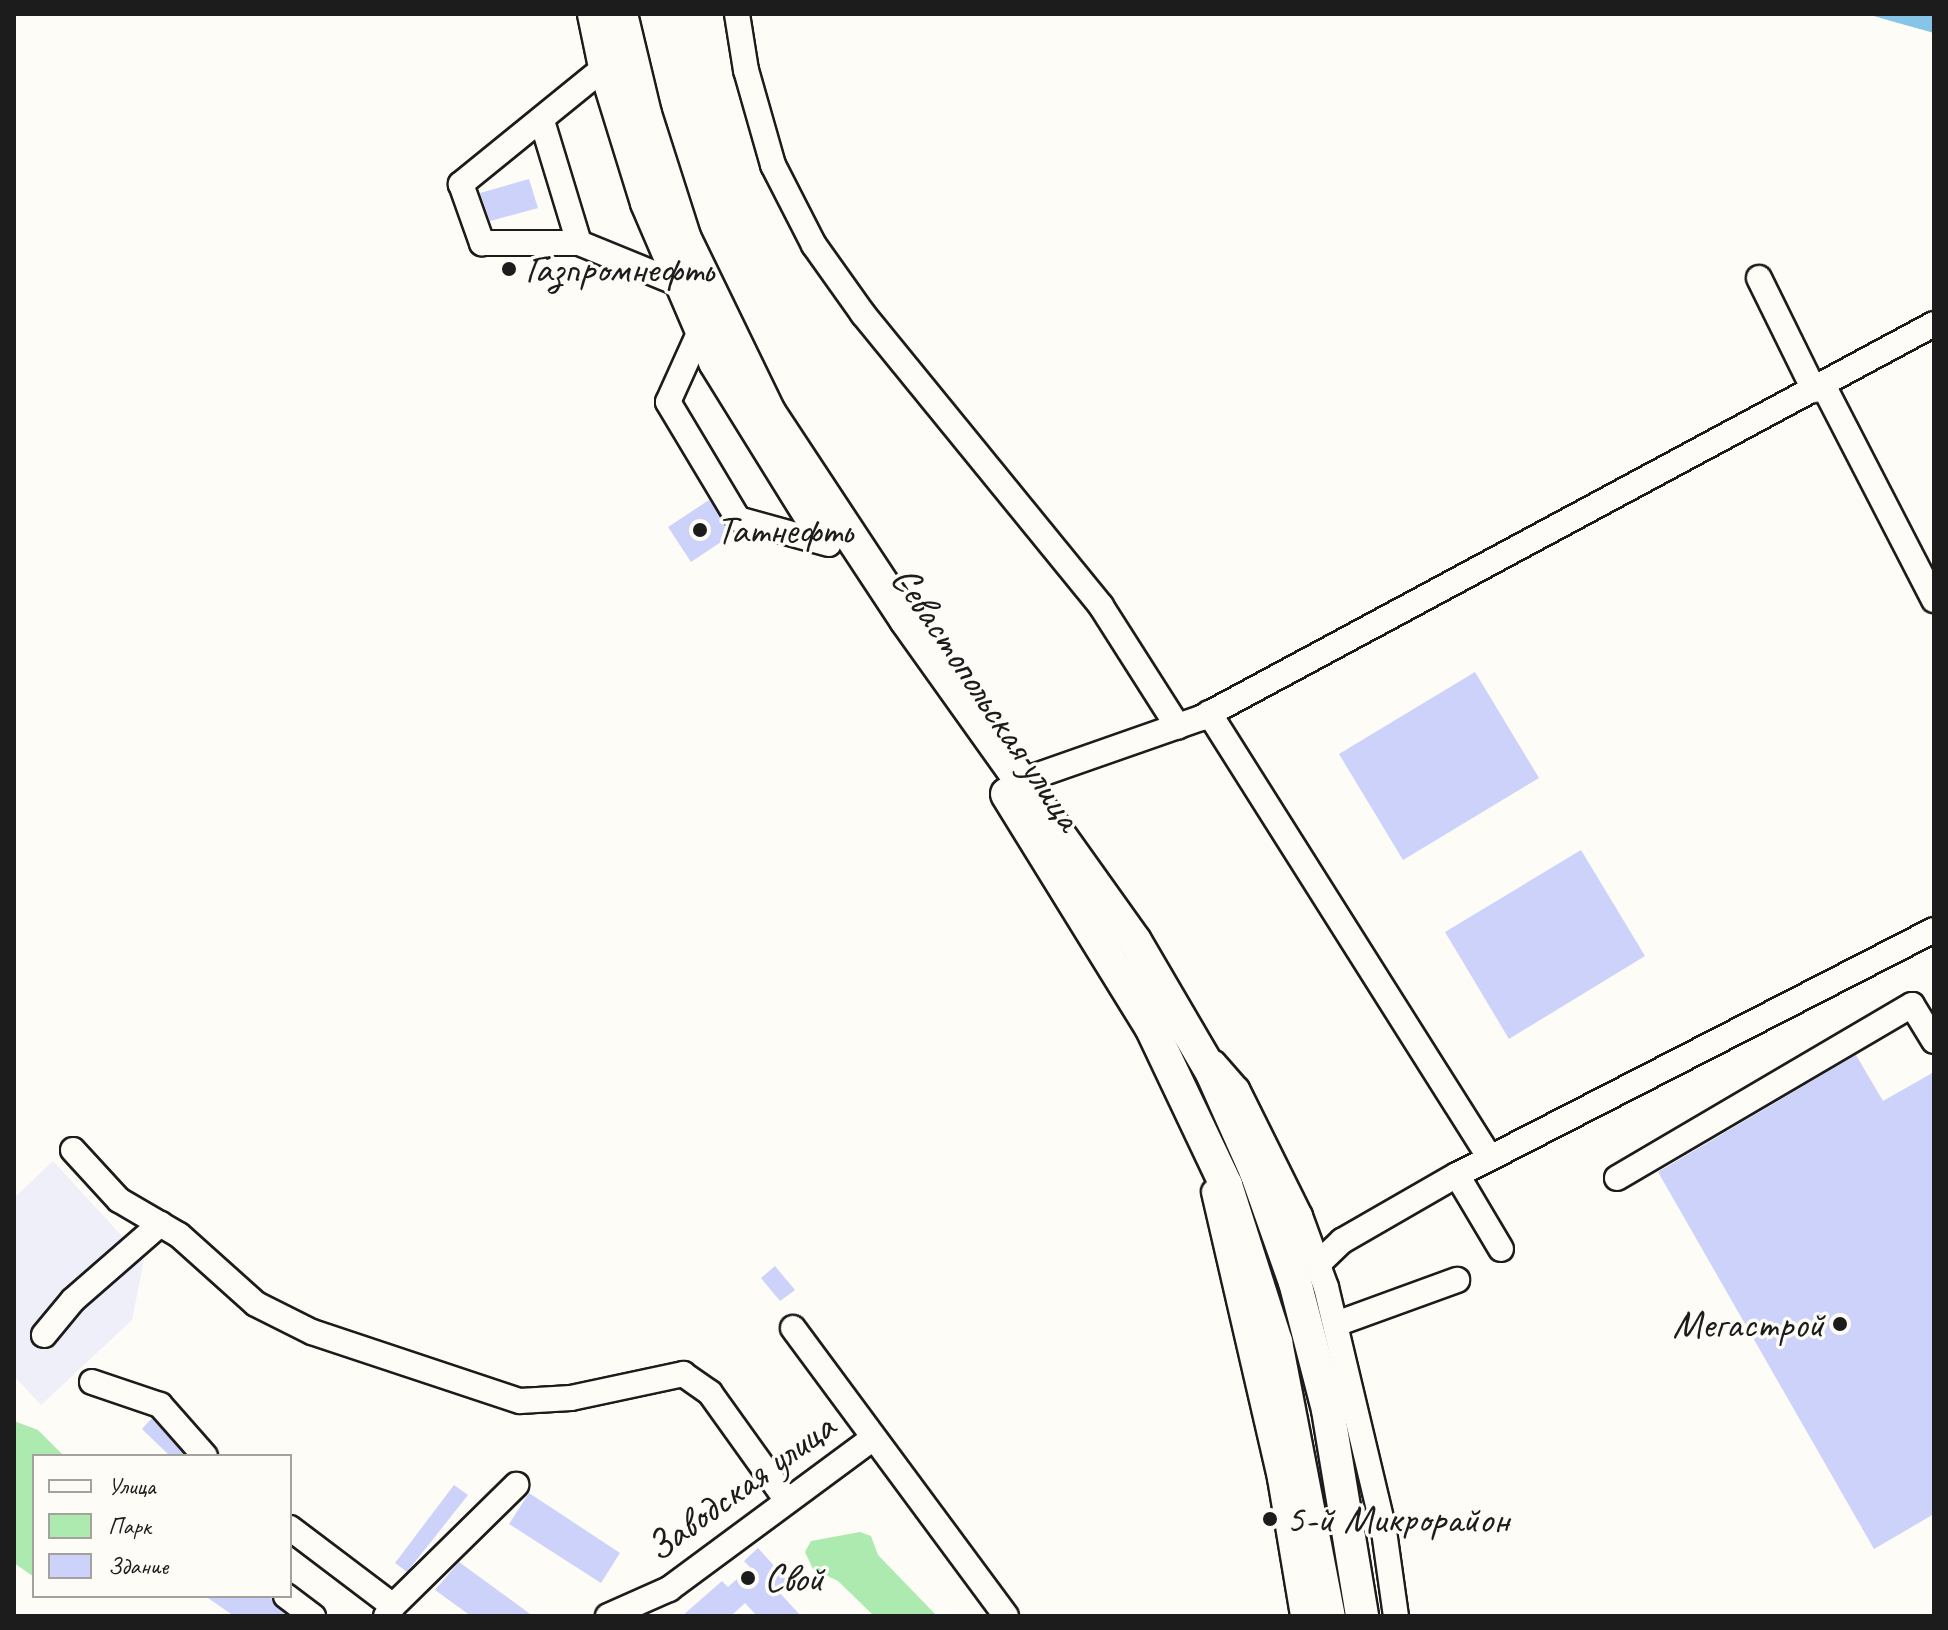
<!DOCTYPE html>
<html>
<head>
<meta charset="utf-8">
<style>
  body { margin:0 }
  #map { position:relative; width:1948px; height:1630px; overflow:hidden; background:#fdfcf7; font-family:Caveat,sans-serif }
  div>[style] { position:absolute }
  .built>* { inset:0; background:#eeeff8 }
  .green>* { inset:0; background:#aceab0 }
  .water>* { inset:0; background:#86c5e7 }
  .building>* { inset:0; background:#ccd2fa }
  .roads { filter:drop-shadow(2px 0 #1c1c1c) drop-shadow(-2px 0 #1c1c1c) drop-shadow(0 2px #1c1c1c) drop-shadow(0 -2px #1c1c1c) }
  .minor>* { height:24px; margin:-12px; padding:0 12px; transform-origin:12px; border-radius:12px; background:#fdfcf7 }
  .major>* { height:32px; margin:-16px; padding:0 16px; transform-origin:16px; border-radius:16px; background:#fdfcf7 }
  .dots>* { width:22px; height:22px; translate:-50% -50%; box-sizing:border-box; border:4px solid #fdfcf7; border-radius:50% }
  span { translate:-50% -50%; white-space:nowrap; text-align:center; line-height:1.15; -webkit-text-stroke:7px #fdfcf7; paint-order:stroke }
  .poi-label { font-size:40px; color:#1c1c1c }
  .left { translate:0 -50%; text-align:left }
  .right { translate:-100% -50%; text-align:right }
  .street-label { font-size:40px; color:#1c1c1c }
  .frame { position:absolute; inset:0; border:16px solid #1c1c1c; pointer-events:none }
  .legend { position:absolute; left:32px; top:1454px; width:260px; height:144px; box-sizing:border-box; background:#fdfcf7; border:2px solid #a3a29f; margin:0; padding:10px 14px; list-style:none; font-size:24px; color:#1c1c1c }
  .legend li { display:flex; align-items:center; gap:16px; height:40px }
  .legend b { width:40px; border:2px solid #a3a29f }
</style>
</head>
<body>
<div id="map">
  <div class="built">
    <i style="clip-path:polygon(53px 1161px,144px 1260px,132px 1320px,41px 1405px,14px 1376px,14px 1198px)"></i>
  </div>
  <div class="green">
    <i style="clip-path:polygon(14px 1421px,38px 1430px,64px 1456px,34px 1456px,34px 1577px,14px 1563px)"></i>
    <i style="clip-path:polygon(860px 1532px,871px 1536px,878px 1555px,937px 1616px,874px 1616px,838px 1581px,813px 1569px,805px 1552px,811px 1541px)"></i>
  </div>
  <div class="water">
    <i style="clip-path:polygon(1867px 14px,1934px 14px,1934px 33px,1891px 21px)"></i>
  </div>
  <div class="building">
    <i style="clip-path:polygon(529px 179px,538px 208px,490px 221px,480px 193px)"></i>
    <i style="clip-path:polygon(709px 500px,733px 534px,691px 562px,668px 527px)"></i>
    <i style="clip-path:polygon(1475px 672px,1539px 778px,1403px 860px,1339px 754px)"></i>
    <i style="clip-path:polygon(1581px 850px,1645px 956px,1509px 1039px,1445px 932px)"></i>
    <i style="clip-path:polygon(1856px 1055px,1883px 1101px,1934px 1072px,1934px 1514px,1874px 1549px,1658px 1172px)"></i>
    <i style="clip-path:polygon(775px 1266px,795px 1290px,780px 1301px,761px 1278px)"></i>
    <i style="clip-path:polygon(152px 1418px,185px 1456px,170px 1456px,142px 1429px)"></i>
    <i style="clip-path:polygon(454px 1485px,468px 1495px,407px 1572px,395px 1563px)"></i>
    <i style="clip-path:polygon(529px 1493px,620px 1553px,601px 1583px,509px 1524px)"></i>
    <i style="clip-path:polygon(758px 1548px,789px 1582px,779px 1592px,801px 1616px,757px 1616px,745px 1603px,731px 1616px,682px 1616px,722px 1581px,728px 1587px,750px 1567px,744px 1561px)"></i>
    <i style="clip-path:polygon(459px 1562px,533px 1616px,471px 1616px,435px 1590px)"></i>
    <i style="clip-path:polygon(205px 1596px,269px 1596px,288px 1616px,234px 1616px)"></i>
  </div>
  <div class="roads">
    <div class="minor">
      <i style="left:737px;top:14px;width:57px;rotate:80.9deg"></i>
      <i style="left:746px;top:70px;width:99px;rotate:74.1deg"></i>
      <i style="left:773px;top:165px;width:90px;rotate:62.9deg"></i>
      <i style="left:814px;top:245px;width:85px;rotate:54.6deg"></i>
      <i style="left:863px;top:314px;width:377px;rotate:50.8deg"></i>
      <i style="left:1101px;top:606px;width:143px;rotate:57.5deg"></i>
      <i style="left:605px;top:67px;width:186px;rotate:140.9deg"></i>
      <i style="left:461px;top:184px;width:63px;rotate:70.4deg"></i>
      <i style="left:482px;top:243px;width:97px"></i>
      <i style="left:579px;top:243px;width:111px;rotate:22.2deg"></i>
      <i style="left:542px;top:121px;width:127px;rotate:73.1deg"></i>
      <i style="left:1759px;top:278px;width:125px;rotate:63.8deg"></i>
      <i style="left:701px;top:329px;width:80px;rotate:114.3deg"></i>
      <i style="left:668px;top:402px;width:136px;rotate:59.1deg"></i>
      <i style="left:738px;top:519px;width:94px;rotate:15.4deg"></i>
      <i style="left:1823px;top:385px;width:242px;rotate:62.7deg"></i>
      <i style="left:1209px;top:713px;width:526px;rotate:57.73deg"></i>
      <i style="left:1021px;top:781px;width:191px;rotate:-19.3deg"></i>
      <i style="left:1201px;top:718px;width:832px;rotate:-28.26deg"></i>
      <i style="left:1214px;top:1063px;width:35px;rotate:49deg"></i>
      <i style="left:1237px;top:1089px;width:142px;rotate:63.6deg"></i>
      <i style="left:1300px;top:1216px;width:76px;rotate:69.9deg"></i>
      <i style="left:1326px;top:1287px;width:251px;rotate:76.6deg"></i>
      <i style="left:1384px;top:1531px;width:86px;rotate:82deg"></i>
      <i style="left:73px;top:1150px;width:68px;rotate:47.4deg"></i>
      <i style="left:119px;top:1200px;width:69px;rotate:30.3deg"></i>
      <i style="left:179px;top:1235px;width:103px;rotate:41.9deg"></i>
      <i style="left:256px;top:1304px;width:63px;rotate:26.6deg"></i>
      <i style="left:312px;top:1332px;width:219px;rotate:18.4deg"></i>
      <i style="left:520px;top:1401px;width:51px;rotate:-3.4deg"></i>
      <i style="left:571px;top:1398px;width:115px;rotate:-12.1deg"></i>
      <i style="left:683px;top:1374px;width:33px;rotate:35deg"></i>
      <i style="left:710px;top:1393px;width:130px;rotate:54.4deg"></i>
      <i style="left:1457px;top:1175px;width:86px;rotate:59.3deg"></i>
      <i style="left:1617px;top:1178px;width:342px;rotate:-30.4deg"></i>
      <i style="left:1912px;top:1005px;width:42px;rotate:58.6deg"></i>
      <i style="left:1214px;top:1192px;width:294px;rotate:77deg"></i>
      <i style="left:1280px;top:1478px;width:140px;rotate:80.5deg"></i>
      <i style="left:1319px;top:1263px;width:32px;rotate:-44deg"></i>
      <i style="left:1342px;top:1241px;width:133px;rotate:-29.9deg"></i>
      <i style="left:1457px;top:1175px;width:536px;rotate:-27.19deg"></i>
      <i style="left:1336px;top:1324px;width:129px;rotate:-20deg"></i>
      <i style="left:793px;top:1328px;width:358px;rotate:53.5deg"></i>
      <i style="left:44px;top:1335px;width:45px;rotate:-50.4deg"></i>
      <i style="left:73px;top:1300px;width:116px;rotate:-41.1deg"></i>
      <i style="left:92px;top:1382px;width:72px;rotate:18.7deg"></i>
      <i style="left:160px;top:1405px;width:68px;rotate:48.6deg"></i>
      <i style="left:290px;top:1528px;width:129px;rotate:37.1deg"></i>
      <i style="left:393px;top:1606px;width:12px;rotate:125deg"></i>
      <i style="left:286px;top:1596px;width:34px;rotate:37deg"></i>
      <i style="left:393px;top:1606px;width:173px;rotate:-44.5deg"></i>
      <i style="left:608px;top:1616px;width:67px;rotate:-23.9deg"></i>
      <i style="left:669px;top:1589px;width:254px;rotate:-36.5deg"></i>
    </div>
    <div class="major">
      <i style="left:594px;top:14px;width:54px;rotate:78.3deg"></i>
      <i style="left:605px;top:67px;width:142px;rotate:72.8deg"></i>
      <i style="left:647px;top:203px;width:173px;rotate:66.8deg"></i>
      <i style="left:715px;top:362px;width:195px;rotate:58.2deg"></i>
      <i style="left:621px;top:14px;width:103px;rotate:76.5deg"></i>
      <i style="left:645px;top:114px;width:131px;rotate:72.3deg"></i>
      <i style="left:685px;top:239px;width:192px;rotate:64.1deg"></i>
      <i style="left:769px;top:412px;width:249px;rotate:56.6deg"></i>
      <i style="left:906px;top:620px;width:394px;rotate:54.5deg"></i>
      <i style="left:1135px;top:941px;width:153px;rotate:59.7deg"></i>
      <i style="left:1212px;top:1073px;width:108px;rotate:66deg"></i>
      <i style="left:1256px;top:1172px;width:117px;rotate:70.5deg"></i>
      <i style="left:1295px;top:1282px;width:132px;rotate:75.5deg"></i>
      <i style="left:1328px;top:1410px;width:209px;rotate:80.6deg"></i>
      <i style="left:1007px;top:794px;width:274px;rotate:58.3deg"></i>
      <i style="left:1151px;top:1027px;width:175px;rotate:64.6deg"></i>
      <i style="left:1226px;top:1185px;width:165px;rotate:72.3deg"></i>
      <i style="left:1276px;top:1342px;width:279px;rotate:79.1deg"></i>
    </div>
  </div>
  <div class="dots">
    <i style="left:509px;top:269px;background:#1c1c1c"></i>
    <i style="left:700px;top:530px;background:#1c1c1c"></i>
    <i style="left:1840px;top:1324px;background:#1c1c1c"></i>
    <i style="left:1270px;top:1519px;background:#1c1c1c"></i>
    <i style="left:748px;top:1578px;background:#1c1c1c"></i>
  </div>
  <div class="poi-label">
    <span class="left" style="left:525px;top:269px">Газпромнефть</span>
    <span class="left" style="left:716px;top:530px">Татнефть</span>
    <span class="right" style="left:1824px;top:1324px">Мегастрой</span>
    <span class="left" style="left:1286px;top:1519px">5-й Микрорайон</span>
    <span class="left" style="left:764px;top:1578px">Свой</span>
  </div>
  <div class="street-label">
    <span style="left:987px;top:698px;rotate:56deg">Севастопольская улица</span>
    <span style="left:740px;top:1487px;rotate:-36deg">Заводская улица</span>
  </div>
  <div class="frame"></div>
  <ul class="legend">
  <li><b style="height:10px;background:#fdfcf7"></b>Улица</li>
  <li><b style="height:22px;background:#aceab0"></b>Парк</li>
  <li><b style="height:22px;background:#ccd2fa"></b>Здание</li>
  </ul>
</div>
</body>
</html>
